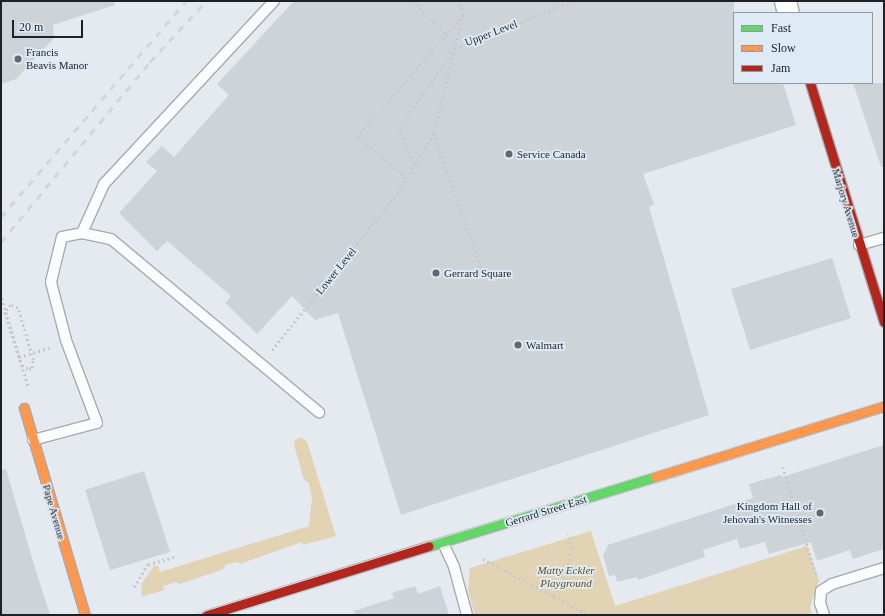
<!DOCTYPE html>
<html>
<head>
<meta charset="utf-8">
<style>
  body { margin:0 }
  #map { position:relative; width:885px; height:616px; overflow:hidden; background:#e4eaf0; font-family:Georgia,serif }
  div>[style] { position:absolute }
  .green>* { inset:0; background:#e2d3b4 }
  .building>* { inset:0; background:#ced3d8 }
  .path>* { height:2.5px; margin-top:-1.25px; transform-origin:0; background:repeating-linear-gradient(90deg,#c7c9cb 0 2px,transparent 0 5px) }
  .roads { filter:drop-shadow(1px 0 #a6abaf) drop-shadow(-1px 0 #a6abaf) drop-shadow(0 1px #a6abaf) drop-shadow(0 -1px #a6abaf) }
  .lane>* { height:10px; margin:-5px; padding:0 5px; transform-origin:5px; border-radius:5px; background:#fbfcfd }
  .street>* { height:21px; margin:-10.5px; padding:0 10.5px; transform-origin:10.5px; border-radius:10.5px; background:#fbfcfd }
  .fast>* { height:9px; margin:-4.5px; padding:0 4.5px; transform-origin:4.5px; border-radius:4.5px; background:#63d668 }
  .slow>* { height:9px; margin:-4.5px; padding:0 4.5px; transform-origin:4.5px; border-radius:4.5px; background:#ff974d }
  .jam>* { height:9px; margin:-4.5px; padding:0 4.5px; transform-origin:4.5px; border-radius:4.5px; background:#b3261e }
  .tram>* { height:1px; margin:-0.5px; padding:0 0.5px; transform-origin:0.5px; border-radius:0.5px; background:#d4d6d8 }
  .rail>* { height:3px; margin-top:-1.5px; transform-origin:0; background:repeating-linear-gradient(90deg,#d4d6d8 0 7px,transparent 0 14px) }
  .path-bridge>* { height:2.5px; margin-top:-1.25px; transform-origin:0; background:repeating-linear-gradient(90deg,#c7c9cb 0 2px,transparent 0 5px) }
  .dots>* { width:11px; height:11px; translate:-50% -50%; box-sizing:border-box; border:2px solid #deeaf6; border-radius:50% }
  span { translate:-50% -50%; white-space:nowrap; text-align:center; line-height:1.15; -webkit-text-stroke:3.5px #deeaf6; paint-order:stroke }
  .street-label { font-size:11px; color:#1e2226 }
  .poi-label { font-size:11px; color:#1e2226 }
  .left { translate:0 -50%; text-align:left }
  .right { translate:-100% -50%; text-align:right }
  .park-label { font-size:11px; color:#664d14; font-style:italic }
  .frame { position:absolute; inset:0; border:2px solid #1e2226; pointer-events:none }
  .legend { position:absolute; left:733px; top:12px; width:140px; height:72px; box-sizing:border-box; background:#deeaf6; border:1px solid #919aa3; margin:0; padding:5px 7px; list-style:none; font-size:12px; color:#1e2226 }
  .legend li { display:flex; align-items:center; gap:8px; height:20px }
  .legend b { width:20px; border:1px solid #919aa3 }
  .scale { position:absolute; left:12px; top:20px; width:71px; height:18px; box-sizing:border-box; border:2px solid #1e2226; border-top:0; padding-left:5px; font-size:12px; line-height:14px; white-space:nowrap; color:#1e2226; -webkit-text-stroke:3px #deeaf6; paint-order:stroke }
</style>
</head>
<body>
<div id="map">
  <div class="green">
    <i style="clip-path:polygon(301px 437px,307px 442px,336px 536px,303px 545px,302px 542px,240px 564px,237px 562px,225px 565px,224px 569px,180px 584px,176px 582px,163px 586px,164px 590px,141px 597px,142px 583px,154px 566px,158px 566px,160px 572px,309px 526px,312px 498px,309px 483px,304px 480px,294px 445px,295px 440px)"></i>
    <i style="clip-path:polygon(591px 531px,615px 606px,807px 546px,819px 580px,810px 607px,812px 615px,475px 615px,468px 591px,470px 568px)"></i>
  </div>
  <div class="building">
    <i style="clip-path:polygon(1px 1px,114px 1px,115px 5px,53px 25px,54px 38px,16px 79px,1px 84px)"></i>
    <i style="clip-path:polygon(294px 1px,734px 1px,734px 83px,783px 83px,796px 125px,643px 174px,654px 204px,649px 207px,709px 415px,401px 515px,338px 313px,315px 320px,292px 296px,257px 334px,225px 303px,231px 296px,167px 241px,157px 251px,119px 213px,157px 171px,146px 162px,162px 146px,174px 157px,229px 95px,217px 84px)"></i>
    <i style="clip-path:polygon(853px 83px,884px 83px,884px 167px,881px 167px)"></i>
    <i style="clip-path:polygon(832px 258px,851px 318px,750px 350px,731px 289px)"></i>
    <i style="clip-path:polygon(884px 445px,884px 549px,853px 559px,850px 550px,817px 561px,811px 542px,769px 554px,765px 542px,740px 549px,737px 539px,703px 550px,705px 557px,638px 580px,637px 577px,617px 582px,615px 575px,609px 576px,603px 555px,608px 545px,753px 498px,749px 484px,781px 475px,782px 477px)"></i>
    <i style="clip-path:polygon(6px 469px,32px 558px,50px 615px,1px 615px,1px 470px)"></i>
    <i style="clip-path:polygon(144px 471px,170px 552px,110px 570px,85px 490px)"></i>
    <i style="clip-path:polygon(415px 586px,418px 594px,440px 586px,449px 615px,355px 615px,354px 611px,394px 598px,392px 593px)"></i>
  </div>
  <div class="path">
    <i style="left:385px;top:1px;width:6px"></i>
    <i style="left:412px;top:1px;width:47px;rotate:44.1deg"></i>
    <i style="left:455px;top:48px;width:129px;rotate:-21.4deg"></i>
    <i style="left:434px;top:133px;width:143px;rotate:70.8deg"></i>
    <i style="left:413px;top:163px;width:38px;rotate:-112deg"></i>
    <i style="left:399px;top:128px;width:93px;rotate:-55.1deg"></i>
    <i style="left:406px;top:178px;width:64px;rotate:-140.1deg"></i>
    <i style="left:357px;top:137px;width:162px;rotate:-49deg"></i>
    <i style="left:18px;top:308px;width:8px;rotate:-157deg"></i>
    <i style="left:11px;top:305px;width:9px;rotate:131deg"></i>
    <i style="left:5px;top:312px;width:77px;rotate:72.5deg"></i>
    <i style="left:272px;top:350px;width:203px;rotate:-51.4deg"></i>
    <i style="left:399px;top:191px;width:69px;rotate:-59.3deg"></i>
    <i style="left:434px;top:132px;width:121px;rotate:-76.1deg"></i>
    <i style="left:463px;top:15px;width:15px;rotate:-106deg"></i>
    <i style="left:19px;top:357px;width:34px;rotate:-17deg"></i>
    <i style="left:783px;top:467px;width:112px;rotate:72.9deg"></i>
    <i style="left:483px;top:559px;width:120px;rotate:27.8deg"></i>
    <i style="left:134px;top:587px;width:27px;rotate:-59deg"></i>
    <i style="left:148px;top:564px;width:27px;rotate:-15deg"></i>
    <i style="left:553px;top:596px;width:30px;rotate:-62deg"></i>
    <i style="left:567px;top:570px;width:21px;rotate:-79deg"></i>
    <i style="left:571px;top:549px;width:16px;rotate:-101deg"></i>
  </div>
  <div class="roads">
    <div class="lane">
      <i style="left:82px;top:233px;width:54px;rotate:-65.8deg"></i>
      <i style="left:104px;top:184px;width:250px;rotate:-47.1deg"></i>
      <i style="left:859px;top:245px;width:26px;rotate:-16deg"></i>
      <i style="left:33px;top:440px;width:66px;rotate:-14.9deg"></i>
      <i style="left:97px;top:423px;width:89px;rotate:-110.5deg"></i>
      <i style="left:66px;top:340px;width:60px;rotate:-104.5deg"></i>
      <i style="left:51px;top:282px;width:46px;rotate:-76.3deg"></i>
      <i style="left:62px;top:237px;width:20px;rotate:-11deg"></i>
      <i style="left:82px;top:233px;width:30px;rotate:12deg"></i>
      <i style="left:111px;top:239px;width:271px;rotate:39.8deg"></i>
      <i style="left:443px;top:543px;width:26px;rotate:65deg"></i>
      <i style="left:454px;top:567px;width:50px;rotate:74.8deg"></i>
      <i style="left:824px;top:615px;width:13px;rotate:-108deg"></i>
      <i style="left:820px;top:603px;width:12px;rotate:-85deg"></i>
      <i style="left:821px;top:591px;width:13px;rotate:-32deg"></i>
      <i style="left:832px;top:584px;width:54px;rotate:-17.1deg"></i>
    </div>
    <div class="street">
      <i style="left:785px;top:1px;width:12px;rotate:76deg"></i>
    </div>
    <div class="fast">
      <i style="left:429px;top:546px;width:236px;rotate:-17deg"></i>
    </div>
    <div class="slow">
      <i style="left:24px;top:408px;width:216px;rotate:73.6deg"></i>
      <i style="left:655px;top:477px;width:240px;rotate:-17.2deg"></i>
    </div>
    <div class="jam">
      <i style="left:810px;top:83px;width:250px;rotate:72.8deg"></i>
      <i style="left:207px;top:615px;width:232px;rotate:-17.3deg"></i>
    </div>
  </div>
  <div class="tram">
    <i style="left:190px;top:615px;width:727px;rotate:-17.21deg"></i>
    <i style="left:225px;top:615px;width:690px;rotate:-17.12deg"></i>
  </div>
  <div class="rail">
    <i style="left:1px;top:217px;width:284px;rotate:-49.4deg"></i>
    <i style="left:1px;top:242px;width:234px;rotate:-50.4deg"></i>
    <i style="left:150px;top:62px;width:83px;rotate:-47.4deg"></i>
  </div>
  <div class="path-bridge">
    <i style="left:2px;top:298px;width:70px;rotate:73.4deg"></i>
    <i style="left:22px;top:365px;width:8px;rotate:30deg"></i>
    <i style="left:29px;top:369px;width:3px;rotate:-18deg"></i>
    <i style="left:32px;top:368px;width:8px;rotate:-83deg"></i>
    <i style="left:33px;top:360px;width:54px;rotate:-106.1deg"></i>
  </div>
  <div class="dots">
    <i style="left:18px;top:59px;background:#63686d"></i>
    <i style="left:509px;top:154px;background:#63686d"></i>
    <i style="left:436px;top:273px;background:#63686d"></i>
    <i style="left:518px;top:345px;background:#63686d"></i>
    <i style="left:820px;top:513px;background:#63686d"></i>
  </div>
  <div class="street-label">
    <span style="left:491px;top:33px;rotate:-21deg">Upper Level</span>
    <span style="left:846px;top:203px;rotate:73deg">Marjory Avenue</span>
    <span style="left:336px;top:271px;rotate:-51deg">Lower Level</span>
    <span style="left:546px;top:511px;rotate:-17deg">Gerrard Street East</span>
    <span style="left:54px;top:512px;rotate:74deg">Pape Avenue</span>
  </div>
  <div class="poi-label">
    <span class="left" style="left:26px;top:59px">Francis<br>Beavis Manor</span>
    <span class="left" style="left:517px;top:154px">Service Canada</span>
    <span class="left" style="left:444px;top:273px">Gerrard Square</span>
    <span class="left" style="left:526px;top:345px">Walmart</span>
    <span class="right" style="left:812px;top:513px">Kingdom Hall of<br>Jehovah's Witnesses</span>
  </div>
  <div class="park-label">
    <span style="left:566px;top:577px">Matty Eckler<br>Playground</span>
  </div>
  <div class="frame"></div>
  <ul class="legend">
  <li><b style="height:5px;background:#63d668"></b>Fast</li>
  <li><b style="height:5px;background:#ff974d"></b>Slow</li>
  <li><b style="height:5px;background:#b3261e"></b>Jam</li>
  </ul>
  <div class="scale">20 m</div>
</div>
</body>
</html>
